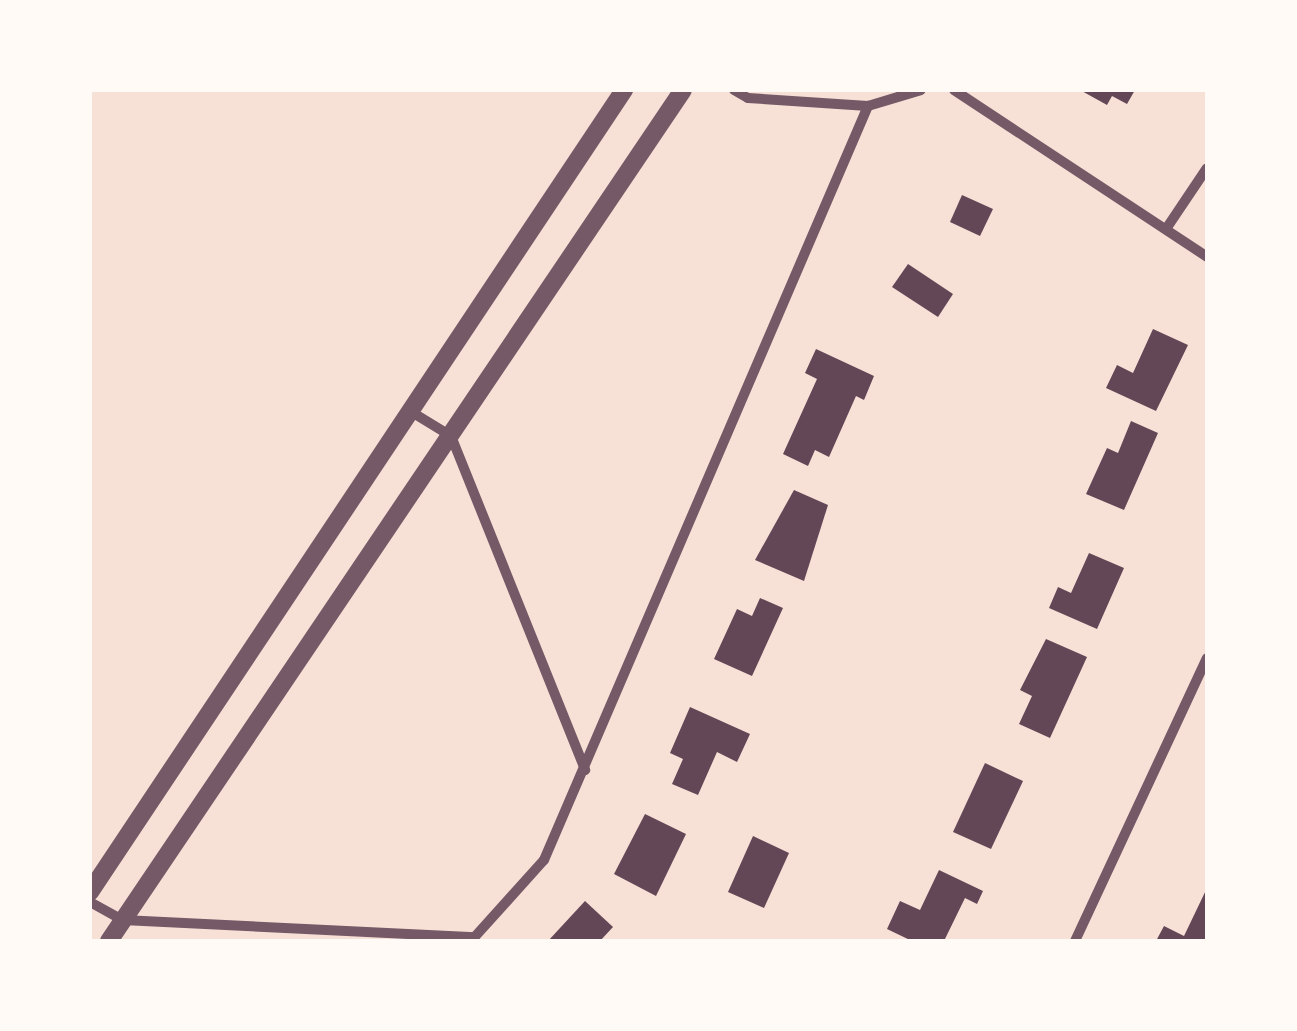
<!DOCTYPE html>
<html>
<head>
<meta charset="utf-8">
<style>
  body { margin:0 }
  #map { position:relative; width:1297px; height:1031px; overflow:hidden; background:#f7e1d7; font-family:Figtree,sans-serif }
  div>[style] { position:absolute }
  .building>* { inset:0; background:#644757 }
  .minor>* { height:10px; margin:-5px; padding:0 5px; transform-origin:5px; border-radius:5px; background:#755966 }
  .tertiary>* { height:18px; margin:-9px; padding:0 9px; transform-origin:9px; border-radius:9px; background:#755966 }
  span { translate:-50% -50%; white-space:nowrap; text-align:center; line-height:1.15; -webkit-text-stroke:10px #fffaf5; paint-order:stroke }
  .frame { position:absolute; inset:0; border:92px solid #fffaf5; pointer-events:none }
</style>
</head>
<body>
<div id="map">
  <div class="building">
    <i style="clip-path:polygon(1080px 90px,1135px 90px,1127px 104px,1112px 96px,1107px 105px)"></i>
    <i style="clip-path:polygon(962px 195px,993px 209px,980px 236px,950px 222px)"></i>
    <i style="clip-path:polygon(908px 264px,953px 294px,938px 317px,892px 287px)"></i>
    <i style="clip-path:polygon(1153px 329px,1188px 345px,1156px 411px,1106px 388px,1117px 365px,1133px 373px)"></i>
    <i style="clip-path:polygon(816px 349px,874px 376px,864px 400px,856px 396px,829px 457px,815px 450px,808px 466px,783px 454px,817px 379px,805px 373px)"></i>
    <i style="clip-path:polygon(1131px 421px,1158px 433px,1124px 510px,1086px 494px,1107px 448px,1118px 453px)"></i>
    <i style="clip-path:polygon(794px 490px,828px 505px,804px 581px,755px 560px)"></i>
    <i style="clip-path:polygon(1089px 553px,1124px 568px,1097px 629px,1049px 608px,1058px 587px,1071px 593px)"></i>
    <i style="clip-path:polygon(760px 598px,783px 608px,752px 676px,714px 659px,737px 609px,752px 616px)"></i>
    <i style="clip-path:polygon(1046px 639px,1087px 657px,1050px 738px,1019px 724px,1032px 696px,1020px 690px)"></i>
    <i style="clip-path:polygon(690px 707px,750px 734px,737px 762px,717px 752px,698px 795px,672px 784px,683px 759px,670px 753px)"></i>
    <i style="clip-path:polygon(985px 763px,1023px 781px,991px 849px,953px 832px)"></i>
    <i style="clip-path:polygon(645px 814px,686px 834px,656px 896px,614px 874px)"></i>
    <i style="clip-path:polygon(753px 836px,789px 853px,764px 908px,728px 892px)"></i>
    <i style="clip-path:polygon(939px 870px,983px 891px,977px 904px,965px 898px,944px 941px,912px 941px,887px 929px,900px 901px,920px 910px)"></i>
    <i style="clip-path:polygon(1207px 888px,1207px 941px,1156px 941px,1164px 926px,1184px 936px)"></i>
    <i style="clip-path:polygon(585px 901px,613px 927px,600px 941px,548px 941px)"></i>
  </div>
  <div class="minor">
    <i style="left:734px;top:90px;width:16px;rotate:30deg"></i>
    <i style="left:748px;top:98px;width:120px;rotate:3.8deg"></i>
    <i style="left:868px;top:106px;width:55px;rotate:-16.8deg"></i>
    <i style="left:954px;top:90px;width:303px;rotate:33.4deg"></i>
    <i style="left:1166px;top:229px;width:73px;rotate:-56.1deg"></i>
    <i style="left:410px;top:411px;width:48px;rotate:31.4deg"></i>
    <i style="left:451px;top:436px;width:360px;rotate:68.1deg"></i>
    <i style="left:90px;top:902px;width:38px;rotate:29deg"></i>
    <i style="left:123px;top:920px;width:352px;rotate:2.8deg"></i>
    <i style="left:471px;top:941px;width:109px;rotate:-48deg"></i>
    <i style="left:544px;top:860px;width:821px;rotate:-66.75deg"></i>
    <i style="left:1075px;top:941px;width:312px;rotate:-65deg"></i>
  </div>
  <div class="tertiary">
    <i style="left:90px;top:892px;width:964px;rotate:-56.34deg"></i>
    <i style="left:109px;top:941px;width:1026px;rotate:-56deg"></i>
  </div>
  <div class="frame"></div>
</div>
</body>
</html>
